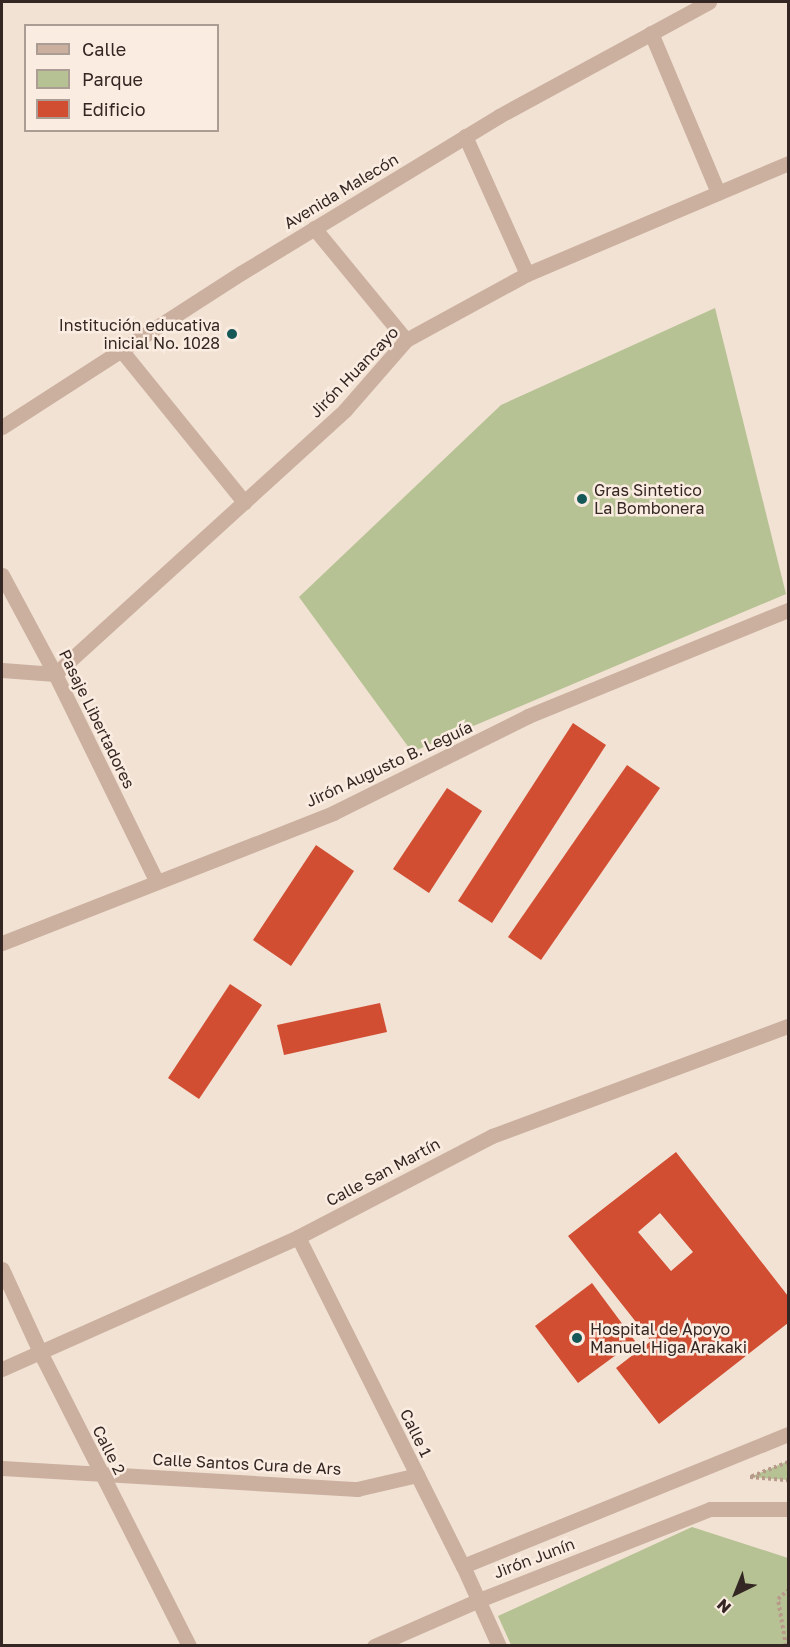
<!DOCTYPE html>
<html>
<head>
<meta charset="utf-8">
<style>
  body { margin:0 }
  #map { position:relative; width:790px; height:1647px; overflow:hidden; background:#f2e2d4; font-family:"Golos Text",sans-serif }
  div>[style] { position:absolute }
  .green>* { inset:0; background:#b6c293 }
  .building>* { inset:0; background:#d14e33 }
  .path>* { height:4px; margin-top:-2px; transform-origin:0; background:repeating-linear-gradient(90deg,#b79a8a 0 3px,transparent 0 6px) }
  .minor>* { height:15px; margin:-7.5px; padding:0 7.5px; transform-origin:7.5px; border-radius:7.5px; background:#cbb09f }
  .dots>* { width:16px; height:16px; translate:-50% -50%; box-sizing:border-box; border:3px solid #faece0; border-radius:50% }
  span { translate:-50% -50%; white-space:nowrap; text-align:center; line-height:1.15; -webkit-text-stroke:5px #faece0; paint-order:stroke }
  .street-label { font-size:16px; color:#342723 }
  .poi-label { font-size:16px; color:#342723 }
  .right { translate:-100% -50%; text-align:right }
  .left { translate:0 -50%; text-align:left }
  .frame { position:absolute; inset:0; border:3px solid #342723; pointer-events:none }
  .legend { position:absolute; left:24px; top:24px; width:195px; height:108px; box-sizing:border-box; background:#faece0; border:2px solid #ab9d94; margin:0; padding:8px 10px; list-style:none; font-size:18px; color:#342723 }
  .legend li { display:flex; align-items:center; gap:12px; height:30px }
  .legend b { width:30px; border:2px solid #ab9d94 }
  .north { position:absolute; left:706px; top:1563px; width:60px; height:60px; -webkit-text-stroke:4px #faece0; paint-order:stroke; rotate:223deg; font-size:16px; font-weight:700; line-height:24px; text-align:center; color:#342723 }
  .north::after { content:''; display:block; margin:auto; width:21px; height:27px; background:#342723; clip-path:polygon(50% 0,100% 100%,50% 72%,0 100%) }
</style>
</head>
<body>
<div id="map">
  <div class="green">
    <i style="clip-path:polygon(715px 308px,786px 594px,412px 752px,299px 597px,501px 405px)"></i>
    <i style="clip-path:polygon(788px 1461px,788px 1480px,750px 1477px)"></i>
    <i style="clip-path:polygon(692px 1527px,788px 1558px,788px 1645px,511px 1645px,498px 1616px)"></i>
  </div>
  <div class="building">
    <i style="clip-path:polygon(573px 723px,606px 745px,492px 923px,458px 901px)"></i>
    <i style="clip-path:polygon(627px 765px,660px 788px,541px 960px,508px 937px)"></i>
    <i style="clip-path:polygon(447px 788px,482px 811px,429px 893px,393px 869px)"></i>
    <i style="clip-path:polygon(316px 845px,354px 871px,291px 966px,253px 940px)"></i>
    <i style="clip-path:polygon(230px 984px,262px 1005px,199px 1099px,168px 1078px)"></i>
    <i style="clip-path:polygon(380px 1003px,387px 1032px,284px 1055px,277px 1025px)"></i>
    <i style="clip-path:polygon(evenodd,676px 1152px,788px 1296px,788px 1323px,659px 1424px,616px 1368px,651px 1341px,568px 1236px,676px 1152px,660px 1213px,693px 1252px,671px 1271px,638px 1232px,660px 1213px)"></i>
    <i style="clip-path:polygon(592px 1283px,635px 1341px,578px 1383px,535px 1326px)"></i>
  </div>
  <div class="path">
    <i style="left:788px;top:1462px;width:41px;rotate:158.5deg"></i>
    <i style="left:750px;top:1477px;width:38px;rotate:5deg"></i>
    <i style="left:786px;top:1646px;width:48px;rotate:-99.7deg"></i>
    <i style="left:778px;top:1599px;width:13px;rotate:-42deg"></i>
  </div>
  <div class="minor">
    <i style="left:651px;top:33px;width:173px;rotate:67.2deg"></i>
    <i style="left:465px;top:136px;width:151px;rotate:65.8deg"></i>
    <i style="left:314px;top:228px;width:145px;rotate:50.6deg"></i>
    <i style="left:121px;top:350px;width:196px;rotate:51deg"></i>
    <i style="left:2px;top:427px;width:284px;rotate:-32.8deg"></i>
    <i style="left:241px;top:273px;width:302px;rotate:-31.3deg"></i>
    <i style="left:499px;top:116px;width:239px;rotate:-28.5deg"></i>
    <i style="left:2px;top:575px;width:112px;rotate:61.8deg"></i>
    <i style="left:55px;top:674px;width:229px;rotate:63.9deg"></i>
    <i style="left:2px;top:670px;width:53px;rotate:4.3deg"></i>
    <i style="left:55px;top:674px;width:392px;rotate:-42.3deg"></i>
    <i style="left:345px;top:410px;width:93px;rotate:-48.9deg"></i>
    <i style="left:406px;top:340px;width:138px;rotate:-28.6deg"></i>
    <i style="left:527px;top:274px;width:284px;rotate:-23deg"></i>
    <i style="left:2px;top:943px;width:356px;rotate:-21.4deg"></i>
    <i style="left:333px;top:813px;width:218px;rotate:-26.4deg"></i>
    <i style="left:528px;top:716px;width:281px;rotate:-22.2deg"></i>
    <i style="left:298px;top:1237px;width:368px;rotate:63.4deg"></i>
    <i style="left:463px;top:1566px;width:88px;rotate:65.8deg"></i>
    <i style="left:2px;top:1269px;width:91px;rotate:65.4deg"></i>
    <i style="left:40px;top:1352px;width:330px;rotate:63.1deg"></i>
    <i style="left:2px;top:1369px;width:324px;rotate:-24deg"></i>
    <i style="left:298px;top:1237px;width:219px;rotate:-27.5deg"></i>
    <i style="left:492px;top:1136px;width:316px;rotate:-20.4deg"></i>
    <i style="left:2px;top:1468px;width:356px;rotate:3.4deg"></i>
    <i style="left:357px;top:1489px;width:62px;rotate:-13.1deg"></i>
    <i style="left:463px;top:1566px;width:351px;rotate:-22.1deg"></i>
    <i style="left:374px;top:1646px;width:115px;rotate:-23.7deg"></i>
    <i style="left:479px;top:1600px;width:248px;rotate:-21.5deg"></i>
    <i style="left:710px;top:1509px;width:78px"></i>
  </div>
  <div class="dots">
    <i style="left:232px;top:334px;background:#165857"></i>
    <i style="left:582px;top:499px;background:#165857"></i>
    <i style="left:577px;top:1338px;background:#165857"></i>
  </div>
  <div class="street-label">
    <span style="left:341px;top:191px;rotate:-31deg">Avenida Malecón</span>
    <span style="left:354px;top:372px;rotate:-46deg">Jirón Huancayo</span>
    <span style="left:97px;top:719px;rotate:64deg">Pasaje Libertadores</span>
    <span style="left:389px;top:764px;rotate:-25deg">Jirón Augusto B. Leguía</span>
    <span style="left:383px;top:1172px;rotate:-28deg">Calle San Martín</span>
    <span style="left:416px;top:1433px;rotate:64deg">Calle 1</span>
    <span style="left:109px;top:1450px;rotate:63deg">Calle 2</span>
    <span style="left:247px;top:1464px;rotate:3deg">Calle Santos Cura de Ars</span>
    <span style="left:534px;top:1558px;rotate:-21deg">Jirón Junín</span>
  </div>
  <div class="poi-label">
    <span class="right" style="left:220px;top:334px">Institución educativa<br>inicial No. 1028</span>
    <span class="left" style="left:594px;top:499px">Gras Sintetico<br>La Bombonera</span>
    <span class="left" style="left:590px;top:1338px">Hospital de Apoyo<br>Manuel Higa Arakaki</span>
  </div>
  <div class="frame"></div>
  <ul class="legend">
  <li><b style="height:8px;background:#cbb09f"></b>Calle</li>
  <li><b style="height:16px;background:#b6c293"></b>Parque</li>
  <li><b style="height:16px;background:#d14e33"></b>Edificio</li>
  </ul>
  <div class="north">N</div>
</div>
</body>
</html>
